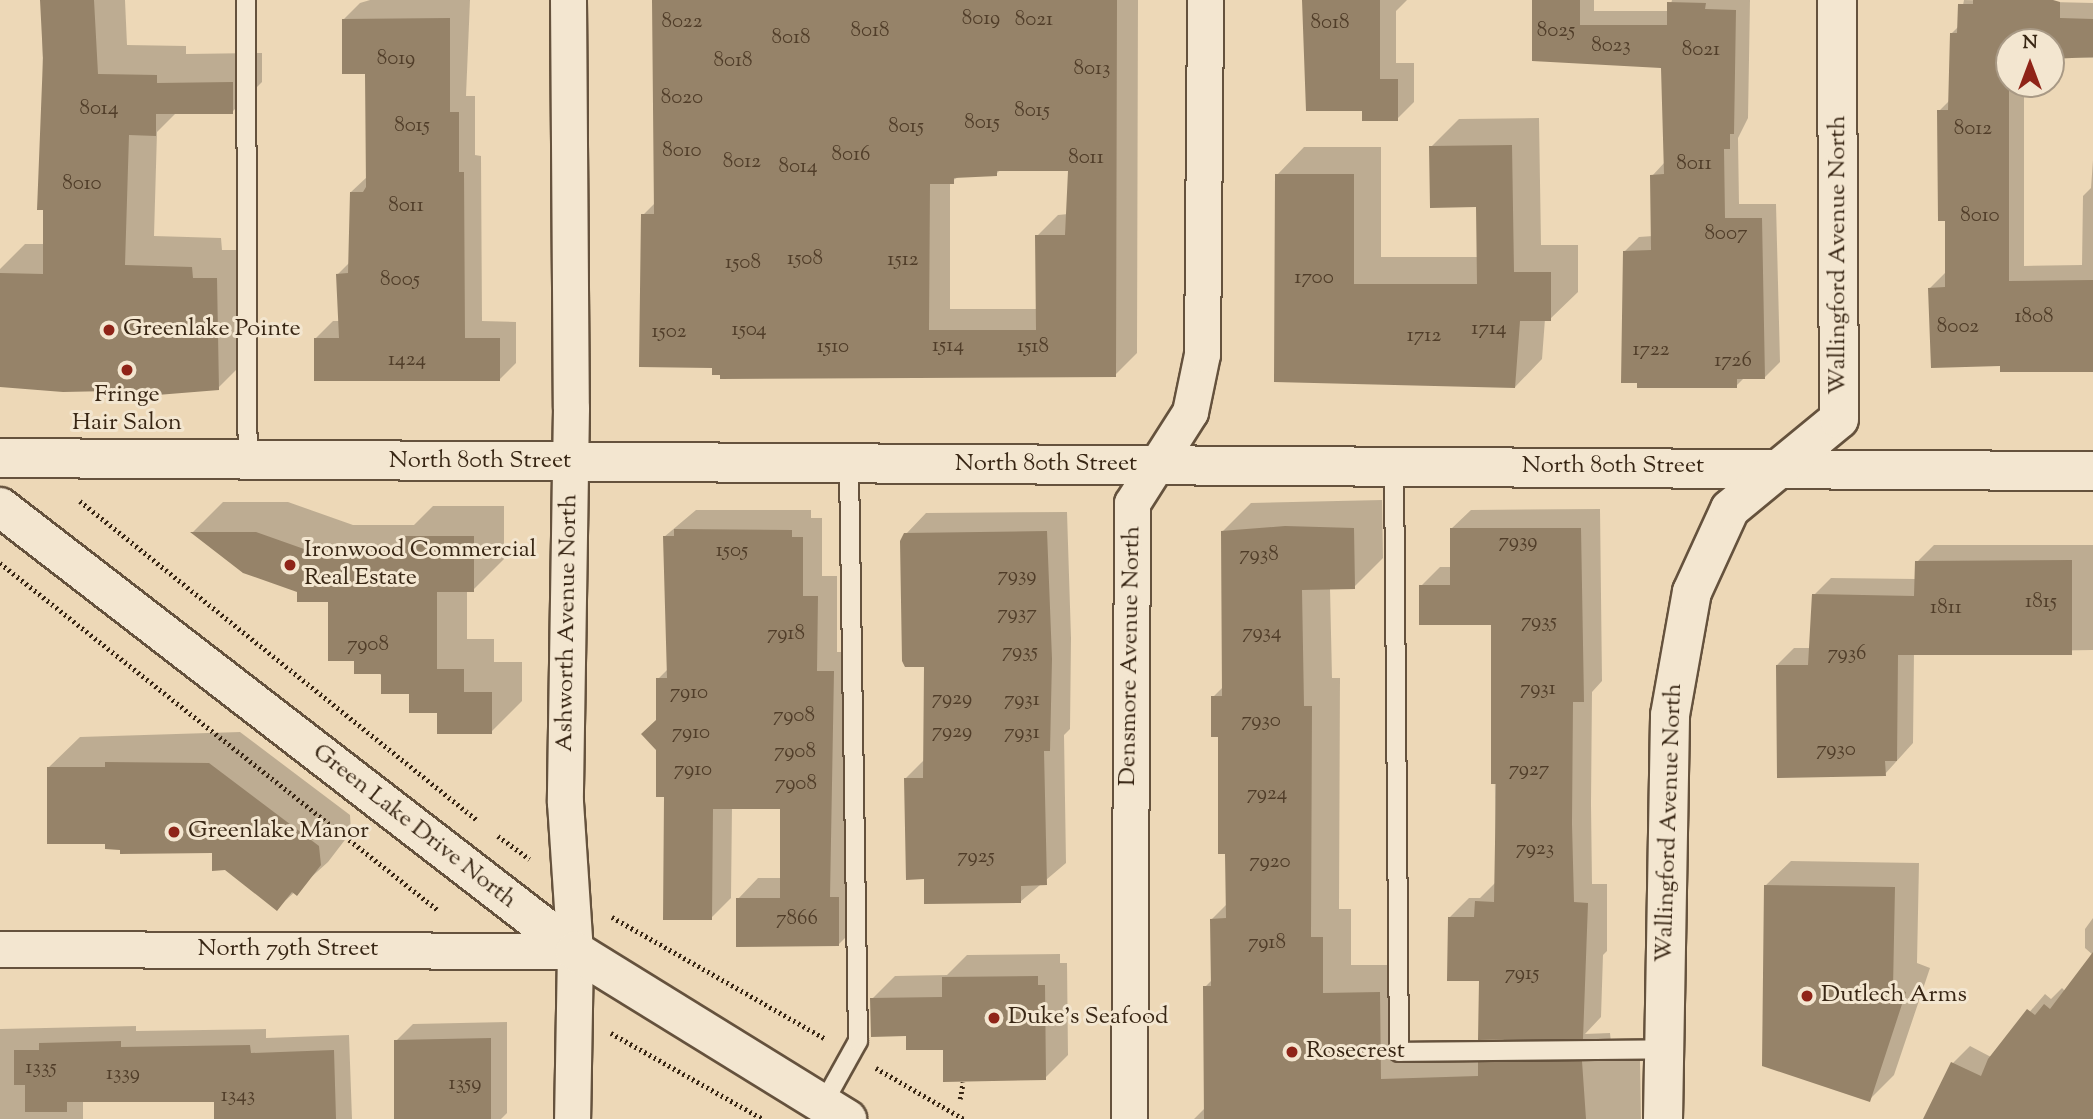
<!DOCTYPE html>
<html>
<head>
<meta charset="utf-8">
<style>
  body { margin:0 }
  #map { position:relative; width:2093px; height:1119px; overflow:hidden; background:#edd8b7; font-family:"Sorts Mill Goudy",serif }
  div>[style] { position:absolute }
  .shadow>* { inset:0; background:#0003 }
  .building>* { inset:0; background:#968369 }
  .path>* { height:4.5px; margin-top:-2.25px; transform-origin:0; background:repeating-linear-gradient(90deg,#382614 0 2px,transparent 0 5.5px) }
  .roads { filter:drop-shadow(2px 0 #65523d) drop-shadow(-2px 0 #65523d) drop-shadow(0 2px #65523d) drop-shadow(0 -2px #65523d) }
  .lane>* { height:18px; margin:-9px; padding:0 9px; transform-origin:9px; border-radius:9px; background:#f3e6d0 }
  .street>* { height:35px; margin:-17.5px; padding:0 17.5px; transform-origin:17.5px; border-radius:17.5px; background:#f3e6d0 }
  .secondary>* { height:38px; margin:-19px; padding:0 19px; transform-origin:19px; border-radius:19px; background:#f3e6d0 }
  .dots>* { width:19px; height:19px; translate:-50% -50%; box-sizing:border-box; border:4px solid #f3e6d0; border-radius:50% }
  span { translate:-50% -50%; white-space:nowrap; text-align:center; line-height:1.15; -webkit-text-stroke:6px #f3e6d0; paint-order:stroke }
  .number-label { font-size:21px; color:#503d29 }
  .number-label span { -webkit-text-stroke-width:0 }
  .street-label { font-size:24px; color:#382614 }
  .poi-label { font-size:24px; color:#382614 }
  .left { translate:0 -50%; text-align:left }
  .north { position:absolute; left:1995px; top:28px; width:70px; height:70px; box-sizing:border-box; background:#f3e6d0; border:2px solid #a89985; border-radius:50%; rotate:0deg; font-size:19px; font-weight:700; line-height:28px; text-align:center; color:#382614 }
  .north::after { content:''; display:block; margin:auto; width:24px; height:32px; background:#8f2418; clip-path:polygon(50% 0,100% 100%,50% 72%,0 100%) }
</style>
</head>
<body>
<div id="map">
  <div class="shadow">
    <i style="clip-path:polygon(42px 0,125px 0,127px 45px,186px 46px,186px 54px,262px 53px,262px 82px,232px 112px,177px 112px,157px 132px,154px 236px,221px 238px,222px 250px,246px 250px,248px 358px,218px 388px,159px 394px,159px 389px,0 379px,0 269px,25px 244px,45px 244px)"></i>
    <i style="clip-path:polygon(370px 0,470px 0,466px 96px,475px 96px,475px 155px,481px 156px,482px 321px,516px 322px,516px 363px,499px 380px,316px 338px,333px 321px,340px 321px,338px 274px,350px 262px,351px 192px,368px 176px,367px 72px,343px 20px,360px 3px)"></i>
    <i style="clip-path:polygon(evenodd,654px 0,1138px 0,1137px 353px,1115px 375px,714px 366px,643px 215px,655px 203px,654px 0,1001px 169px,1069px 169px,1068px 214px,1058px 215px,1037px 236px,1038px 309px,950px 309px,950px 182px,960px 176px,996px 174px,1001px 169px)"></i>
    <i style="clip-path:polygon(1306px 0,1407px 0,1396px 11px,1396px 63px,1414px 63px,1414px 102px,1397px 119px,1364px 109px)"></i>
    <i style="clip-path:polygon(1534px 0,1594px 0,1594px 11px,1669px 11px,1672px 0,1750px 0,1748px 118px,1738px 138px,1739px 204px,1776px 204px,1780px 362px,1765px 377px,1745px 377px,1736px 386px,1624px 252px,1639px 237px,1653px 236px,1652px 176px,1665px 162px,1663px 66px,1534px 60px)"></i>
    <i style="clip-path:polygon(1964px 0,2093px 3px,2093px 58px,2051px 57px,2051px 42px,2009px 42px,2009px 84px,2024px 84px,2024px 266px,2082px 265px,2083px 196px,2091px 188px,2093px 160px,2093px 371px,2002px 364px,1930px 288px,1945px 273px,1947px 220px,1939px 111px,1950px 100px,1951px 34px,1959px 26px)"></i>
    <i style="clip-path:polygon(1539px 118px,1541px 245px,1578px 245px,1578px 292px,1550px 319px,1545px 319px,1542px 359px,1515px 387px,1276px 380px,1277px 175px,1304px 147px,1381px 147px,1381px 257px,1478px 257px,1478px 206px,1431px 147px,1459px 119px)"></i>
    <i style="clip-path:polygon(1382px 500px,1383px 558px,1354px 587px,1330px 588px,1332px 678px,1340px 678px,1339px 909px,1351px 909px,1351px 965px,1408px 965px,1408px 1051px,1494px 1049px,1505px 1038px,1450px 917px,1469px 898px,1480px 898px,1496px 882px,1493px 623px,1421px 586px,1440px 567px,1451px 567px,1451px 529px,1471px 510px,1600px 509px,1602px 681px,1592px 692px,1591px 804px,1592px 884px,1607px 884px,1607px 951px,1603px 955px,1601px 1017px,1585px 1034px,1610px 1033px,1613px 1061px,1640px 1060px,1641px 1119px,1194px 1119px,1206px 1107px,1205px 987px,1213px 979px,1212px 919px,1228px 903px,1220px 735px,1213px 697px,1224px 686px,1222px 532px,1251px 503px)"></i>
    <i style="clip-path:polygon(223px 502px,288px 502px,353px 525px,414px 525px,433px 506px,504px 506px,504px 559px,473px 590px,467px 590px,467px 639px,494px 639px,494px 662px,522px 662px,522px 701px,491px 732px,438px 711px,356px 659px,329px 600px,244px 571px,193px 532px)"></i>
    <i style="clip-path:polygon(696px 510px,811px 510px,811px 518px,822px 518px,822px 576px,837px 576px,837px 652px,853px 652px,859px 924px,839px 944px,738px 899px,758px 878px,782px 878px,782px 807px,732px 807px,731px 898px,711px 918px,666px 795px,658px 719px,658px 679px,669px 668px,664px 537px)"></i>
    <i style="clip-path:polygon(1067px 512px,1071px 638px,1070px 729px,1064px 735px,1066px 863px,1020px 902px,926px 877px,905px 779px,925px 759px,926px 665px,906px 534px,926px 513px)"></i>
    <i style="clip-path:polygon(1934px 545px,2093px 545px,2093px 650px,1914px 653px,1913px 743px,1885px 774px,1777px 665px,1794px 648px,1811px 648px,1814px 595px,1831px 578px,1916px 579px,1917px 562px)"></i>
    <i style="clip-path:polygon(240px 732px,350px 815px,351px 832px,328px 862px,277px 908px,214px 851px,122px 848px,107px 842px,48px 768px,80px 737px)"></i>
    <i style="clip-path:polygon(1791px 861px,1919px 863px,1917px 963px,1930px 968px,1894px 1075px,1869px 1100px,1766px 885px)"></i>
    <i style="clip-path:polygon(2093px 918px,2093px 1119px,1925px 1119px,1953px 1063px,1970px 1046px,1991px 1057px,2045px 994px,2051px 999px,2062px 988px,2065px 991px,2093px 955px,2085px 948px,2085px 929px)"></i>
    <i style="clip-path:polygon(1060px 954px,1060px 963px,1067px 963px,1068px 1055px,1045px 1078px,907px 1034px,872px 999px,895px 976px,947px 975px,967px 955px)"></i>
    <i style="clip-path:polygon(507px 1022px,507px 1113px,501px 1119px,396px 1119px,396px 1041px,413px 1024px)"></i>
    <i style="clip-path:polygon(136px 1026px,136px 1031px,266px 1029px,266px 1038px,349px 1035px,352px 1119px,216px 1119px,215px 1100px,83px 1100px,83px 1119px,0 1119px,0 1029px)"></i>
  </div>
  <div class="building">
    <i style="clip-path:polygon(40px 0,94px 0,98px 74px,157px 75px,157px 83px,233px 82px,233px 114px,156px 114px,156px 136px,129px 135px,125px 265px,192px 267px,193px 278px,217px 278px,219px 390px,157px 395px,157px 390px,63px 392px,0 387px,0 273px,43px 274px,43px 210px,37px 210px,43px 58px)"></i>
    <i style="clip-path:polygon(evenodd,652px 0,1117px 0,1116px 377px,720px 379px,720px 375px,712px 375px,712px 368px,639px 367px,641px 214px,654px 214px,652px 0,997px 171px,1068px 171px,1065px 235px,1035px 235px,1036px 330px,929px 330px,930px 184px,954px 184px,954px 178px,997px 176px,997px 171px)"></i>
    <i style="clip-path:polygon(1302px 0,1380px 0,1380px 79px,1398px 79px,1398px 121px,1362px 121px,1362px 111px,1306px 111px)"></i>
    <i style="clip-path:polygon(1532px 0,1580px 0,1580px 25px,1667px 25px,1667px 2px,1706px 3px,1705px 9px,1736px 10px,1734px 134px,1730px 134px,1730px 149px,1724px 149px,1725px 218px,1762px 218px,1765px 379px,1737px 379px,1737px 388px,1637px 388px,1637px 383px,1621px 383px,1623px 251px,1651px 250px,1650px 175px,1664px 174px,1661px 68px,1532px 61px)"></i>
    <i style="clip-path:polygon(1973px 0,2053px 0,2060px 2px,2060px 18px,2093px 19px,2093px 57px,2051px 59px,2051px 42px,2009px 42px,2009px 281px,2093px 280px,2093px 372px,2000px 372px,2000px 366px,1931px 368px,1928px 288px,1945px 287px,1945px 221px,1938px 221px,1937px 110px,1948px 110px,1950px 33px,1957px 33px,1958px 4px,1973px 4px)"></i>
    <i style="clip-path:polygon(450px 18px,450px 112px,459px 112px,459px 172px,464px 172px,465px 338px,500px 338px,500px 381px,314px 381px,314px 338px,339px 338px,336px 274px,348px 273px,350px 192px,363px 192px,366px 187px,365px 74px,342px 74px,342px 19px)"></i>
    <i style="clip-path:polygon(1512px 145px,1514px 272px,1551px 272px,1551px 321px,1520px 321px,1515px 388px,1274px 382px,1275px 174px,1354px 174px,1354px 284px,1477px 284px,1476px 207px,1430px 208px,1429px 146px)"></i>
    <i style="clip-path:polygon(1285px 526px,1354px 528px,1355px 589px,1302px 590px,1304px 706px,1312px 706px,1311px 937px,1323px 937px,1323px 993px,1380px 992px,1381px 1079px,1478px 1076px,1478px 1062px,1582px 1061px,1586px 1119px,1204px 1119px,1203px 986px,1211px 986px,1210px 919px,1226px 918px,1225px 854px,1218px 854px,1218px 737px,1211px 737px,1211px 696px,1222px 696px,1221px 531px)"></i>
    <i style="clip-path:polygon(1450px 528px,1581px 528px,1584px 702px,1573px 702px,1572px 824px,1574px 902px,1588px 903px,1583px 1039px,1478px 1040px,1479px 981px,1447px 981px,1448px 917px,1474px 917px,1475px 901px,1494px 902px,1496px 784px,1491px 784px,1491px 625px,1419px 625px,1419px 585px,1450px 585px)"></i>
    <i style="clip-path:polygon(674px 529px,792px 530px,792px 537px,803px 537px,803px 596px,818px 596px,817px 671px,834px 671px,830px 897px,839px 897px,839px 946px,736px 947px,736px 898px,780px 898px,780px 809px,713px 809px,712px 920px,663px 920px,664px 797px,656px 797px,656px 750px,641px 734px,656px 720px,656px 678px,667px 678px,663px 536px,674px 536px)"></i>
    <i style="clip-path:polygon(1047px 531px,1052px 659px,1050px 751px,1044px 751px,1047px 885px,1021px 886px,1021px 903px,924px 904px,924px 879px,906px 880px,904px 778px,923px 778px,924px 667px,905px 667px,902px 661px,900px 541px,904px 533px)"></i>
    <i style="clip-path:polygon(190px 532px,256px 532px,321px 555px,400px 555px,400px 536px,474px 536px,474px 592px,437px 592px,437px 669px,464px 669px,464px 692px,492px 692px,492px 734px,437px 734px,437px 713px,409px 713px,409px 694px,381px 694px,381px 674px,354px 674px,354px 661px,328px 661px,328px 602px,297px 602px,297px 592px,243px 573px)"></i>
    <i style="clip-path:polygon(2072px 560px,2072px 655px,1898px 655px,1897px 761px,1885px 761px,1886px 776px,1777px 778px,1776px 665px,1808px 665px,1812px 594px,1914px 596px,1915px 561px)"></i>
    <i style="clip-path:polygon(105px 762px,209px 763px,319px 846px,321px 865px,297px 896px,292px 892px,277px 911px,225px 870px,212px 871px,212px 853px,120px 854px,120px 850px,105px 849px,105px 844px,47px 844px,47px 767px,105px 767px)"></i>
    <i style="clip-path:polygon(1764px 885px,1895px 887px,1893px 988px,1906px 992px,1870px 1102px,1762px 1066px)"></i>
    <i style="clip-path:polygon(2093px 952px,2093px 1119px,1923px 1119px,1951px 1062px,1981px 1076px,1988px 1059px,2027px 1009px,2035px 1015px,2044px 1004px,2050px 1009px)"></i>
    <i style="clip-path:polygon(1038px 976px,1038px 985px,1045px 985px,1046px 1080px,943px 1082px,943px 1050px,906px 1050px,906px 1036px,871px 1037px,870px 998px,942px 997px,942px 977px)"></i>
    <i style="clip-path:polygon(491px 1038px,491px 1119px,394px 1119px,394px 1040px)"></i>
    <i style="clip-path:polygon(121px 1041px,121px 1047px,250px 1045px,251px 1053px,334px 1050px,336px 1119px,214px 1119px,214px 1102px,67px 1102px,67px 1112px,25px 1112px,25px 1085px,14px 1085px,14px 1050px,39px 1050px,39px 1043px)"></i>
  </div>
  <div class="path">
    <i style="left:80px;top:501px;width:509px;rotate:38.78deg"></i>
    <i style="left:0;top:563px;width:560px;rotate:38.4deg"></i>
    <i style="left:498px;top:836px;width:39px;rotate:36deg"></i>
    <i style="left:612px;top:917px;width:246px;rotate:29.7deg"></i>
    <i style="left:611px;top:1033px;width:175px;rotate:29.5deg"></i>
    <i style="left:876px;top:1068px;width:102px;rotate:30.1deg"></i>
    <i style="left:960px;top:1099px;width:17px;rotate:-80deg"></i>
  </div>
  <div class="roads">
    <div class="lane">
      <i style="left:246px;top:0;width:460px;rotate:89.8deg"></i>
      <i style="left:1394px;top:468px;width:584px;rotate:89.51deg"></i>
      <i style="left:1399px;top:1052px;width:265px;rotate:-0.6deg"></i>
      <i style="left:823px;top:1104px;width:72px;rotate:-60.9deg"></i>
      <i style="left:858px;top:1041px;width:576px;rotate:-90.9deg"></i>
    </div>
    <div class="street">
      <i style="left:568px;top:0;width:408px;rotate:89.6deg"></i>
      <i style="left:571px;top:408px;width:394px;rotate:90.9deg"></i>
      <i style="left:565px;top:802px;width:149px;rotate:86.2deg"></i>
      <i style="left:575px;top:951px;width:168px;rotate:91deg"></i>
      <i style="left:0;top:949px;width:575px;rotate:0.2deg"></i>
      <i style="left:1129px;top:1119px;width:616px;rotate:-89.72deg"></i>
      <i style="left:1132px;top:503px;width:108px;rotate:-57.5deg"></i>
      <i style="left:1190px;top:412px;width:59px;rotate:-78.3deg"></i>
      <i style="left:1202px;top:354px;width:354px;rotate:-89.5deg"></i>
    </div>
    <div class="secondary">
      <i style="left:0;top:458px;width:2093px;rotate:0.36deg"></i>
      <i style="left:0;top:507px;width:726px;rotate:37.67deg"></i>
      <i style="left:575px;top:951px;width:320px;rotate:31.7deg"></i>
      <i style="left:1663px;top:1119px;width:404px;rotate:-89deg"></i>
      <i style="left:1670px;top:715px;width:125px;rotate:-79.9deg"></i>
      <i style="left:1692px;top:592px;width:91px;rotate:-65.4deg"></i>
      <i style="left:1730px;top:509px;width:141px;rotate:-39.5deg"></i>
      <i style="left:1839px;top:419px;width:419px;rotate:-90.3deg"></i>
    </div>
  </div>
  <div class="dots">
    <i style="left:109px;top:330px;background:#8f2418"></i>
    <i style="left:127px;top:370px;background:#8f2418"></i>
    <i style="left:290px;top:565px;background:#8f2418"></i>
    <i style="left:174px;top:832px;background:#8f2418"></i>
    <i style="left:1807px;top:996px;background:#8f2418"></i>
    <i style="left:994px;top:1018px;background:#8f2418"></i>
    <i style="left:1292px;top:1052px;background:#8f2418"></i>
  </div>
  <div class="number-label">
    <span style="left:981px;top:19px">8019</span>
    <span style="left:1034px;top:20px">8021</span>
    <span style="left:682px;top:22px">8022</span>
    <span style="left:1330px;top:23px">8018</span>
    <span style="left:870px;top:31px">8018</span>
    <span style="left:1556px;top:31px">8025</span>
    <span style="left:791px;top:38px">8018</span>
    <span style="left:1611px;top:46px">8023</span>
    <span style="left:1701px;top:50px">8021</span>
    <span style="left:396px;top:59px">8019</span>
    <span style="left:733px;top:61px">8018</span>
    <span style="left:1092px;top:69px">8013</span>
    <span style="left:682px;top:98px">8020</span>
    <span style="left:99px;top:109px">8014</span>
    <span style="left:1032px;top:111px">8015</span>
    <span style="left:982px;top:123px">8015</span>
    <span style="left:412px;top:126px">8015</span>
    <span style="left:906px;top:127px">8015</span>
    <span style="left:1973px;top:129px">8012</span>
    <span style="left:682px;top:151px">8010</span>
    <span style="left:851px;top:155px">8016</span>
    <span style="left:1086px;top:158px">8011</span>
    <span style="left:742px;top:162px">8012</span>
    <span style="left:1694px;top:164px">8011</span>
    <span style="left:798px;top:167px">8014</span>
    <span style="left:82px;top:184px">8010</span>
    <span style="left:406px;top:206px">8011</span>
    <span style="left:1980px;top:216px">8010</span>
    <span style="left:1726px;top:234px">8007</span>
    <span style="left:805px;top:259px">1508</span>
    <span style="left:903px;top:260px">1512</span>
    <span style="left:743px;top:263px">1508</span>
    <span style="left:1314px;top:278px">1700</span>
    <span style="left:400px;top:280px">8005</span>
    <span style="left:2034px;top:317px">1808</span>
    <span style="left:1958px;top:327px">8002</span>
    <span style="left:1489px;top:329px">1714</span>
    <span style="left:749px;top:330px">1504</span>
    <span style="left:669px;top:332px">1502</span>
    <span style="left:1424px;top:336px">1712</span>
    <span style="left:948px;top:346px">1514</span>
    <span style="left:833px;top:347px">1510</span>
    <span style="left:1033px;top:347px">1518</span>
    <span style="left:1651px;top:350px">1722</span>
    <span style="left:407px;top:360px">1424</span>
    <span style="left:1733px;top:361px">1726</span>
    <span style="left:1518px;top:542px">7939</span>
    <span style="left:732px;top:551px">1505</span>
    <span style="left:1259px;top:555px">7938</span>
    <span style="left:1017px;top:576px">7939</span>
    <span style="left:2041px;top:602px">1815</span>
    <span style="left:1946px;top:608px">1811</span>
    <span style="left:1017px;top:614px">7937</span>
    <span style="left:1539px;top:622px">7935</span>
    <span style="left:1262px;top:633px">7934</span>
    <span style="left:786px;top:634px">7918</span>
    <span style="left:368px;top:645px">7908</span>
    <span style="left:1020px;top:652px">7935</span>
    <span style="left:1847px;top:654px">7936</span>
    <span style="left:1538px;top:689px">7931</span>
    <span style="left:689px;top:693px">7910</span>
    <span style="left:952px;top:699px">7929</span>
    <span style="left:1022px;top:700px">7931</span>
    <span style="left:794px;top:716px">7908</span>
    <span style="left:1261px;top:721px">7930</span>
    <span style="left:952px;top:732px">7929</span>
    <span style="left:691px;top:733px">7910</span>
    <span style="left:1022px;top:733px">7931</span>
    <span style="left:1836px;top:750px">7930</span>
    <span style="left:795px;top:752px">7908</span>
    <span style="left:693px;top:770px">7910</span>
    <span style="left:1529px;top:770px">7927</span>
    <span style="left:796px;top:784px">7908</span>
    <span style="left:1267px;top:794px">7924</span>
    <span style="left:1535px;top:849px">7923</span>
    <span style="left:976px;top:857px">7925</span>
    <span style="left:1270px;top:862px">7920</span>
    <span style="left:797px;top:919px">7866</span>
    <span style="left:1267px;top:943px">7918</span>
    <span style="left:1522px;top:974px">7915</span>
    <span style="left:41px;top:1068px">1335</span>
    <span style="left:123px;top:1074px">1339</span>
    <span style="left:465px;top:1084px">1359</span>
    <span style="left:238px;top:1096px">1343</span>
  </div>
  <div class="street-label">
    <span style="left:1839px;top:255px;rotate:-90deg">Wallingford Avenue North</span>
    <span style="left:480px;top:462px">North 80th Street</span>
    <span style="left:1046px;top:465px">North 80th Street</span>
    <span style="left:1613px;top:467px">North 80th Street</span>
    <span style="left:568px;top:623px;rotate:-89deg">Ashworth Avenue North</span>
    <span style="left:1131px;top:656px;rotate:-89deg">Densmore Avenue North</span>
    <span style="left:1670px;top:823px;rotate:-88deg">Wallingford Avenue North</span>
    <span style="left:414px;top:827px;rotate:38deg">Green Lake Drive North</span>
    <span style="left:288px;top:950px">North 79th Street</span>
  </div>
  <div class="poi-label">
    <span class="left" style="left:123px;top:330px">Greenlake Pointe</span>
    <span style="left:127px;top:410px">Fringe<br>Hair Salon</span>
    <span class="left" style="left:304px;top:565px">Ironwood Commercial<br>Real Estate</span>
    <span class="left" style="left:188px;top:832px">Greenlake Manor</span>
    <span class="left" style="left:1821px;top:996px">Dutlech Arms</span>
    <span class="left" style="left:1008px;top:1018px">Duke's Seafood</span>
    <span class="left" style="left:1306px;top:1052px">Rosecrest</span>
  </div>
  <div class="north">N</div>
</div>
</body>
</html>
